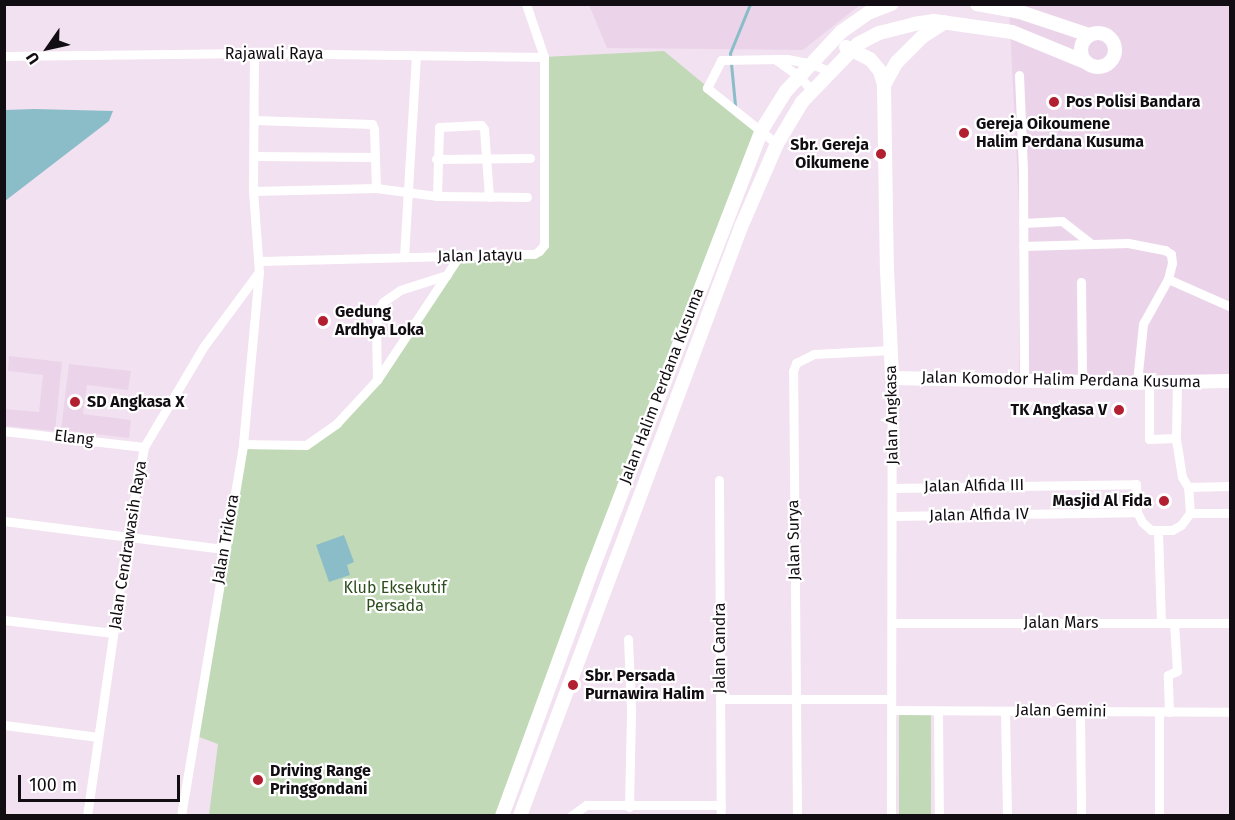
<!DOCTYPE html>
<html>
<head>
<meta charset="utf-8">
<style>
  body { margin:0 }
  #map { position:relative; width:1235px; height:820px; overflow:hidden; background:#f2e1f0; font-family:"Fira Sans",sans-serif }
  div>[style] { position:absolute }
  .built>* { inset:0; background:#ebd4e9 }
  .green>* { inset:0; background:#c1d9b6 }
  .water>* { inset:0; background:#8bbdc9 }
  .stream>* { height:3px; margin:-1.5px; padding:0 1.5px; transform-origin:1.5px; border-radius:1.5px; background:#8bbdc9 }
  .street>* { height:9px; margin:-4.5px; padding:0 4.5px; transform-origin:4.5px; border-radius:4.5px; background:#fff }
  .secondary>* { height:14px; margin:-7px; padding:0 7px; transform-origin:7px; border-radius:7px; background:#fff }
  .secondary>.ring { margin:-7px; padding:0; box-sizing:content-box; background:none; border:14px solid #fff; border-radius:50% }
  .dots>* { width:16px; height:16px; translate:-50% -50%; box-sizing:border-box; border:3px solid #fff; border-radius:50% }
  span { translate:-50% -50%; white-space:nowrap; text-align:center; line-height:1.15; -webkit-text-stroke:4.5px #fff; paint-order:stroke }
  .street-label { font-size:16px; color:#120d12 }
  .poi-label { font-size:16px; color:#120d12; font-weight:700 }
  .left { translate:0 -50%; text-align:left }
  .right { translate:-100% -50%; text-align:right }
  .park-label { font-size:16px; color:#2d4e1d }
  .frame { position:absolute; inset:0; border:6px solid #120d12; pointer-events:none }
  .north { position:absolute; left:18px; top:18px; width:60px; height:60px; -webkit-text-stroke:4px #fff; paint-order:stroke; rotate:236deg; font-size:16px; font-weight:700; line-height:24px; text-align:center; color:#120d12 }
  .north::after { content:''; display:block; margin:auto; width:21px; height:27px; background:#120d12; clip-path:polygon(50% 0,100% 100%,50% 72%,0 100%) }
  .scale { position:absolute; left:18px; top:775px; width:162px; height:27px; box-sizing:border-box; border:3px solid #120d12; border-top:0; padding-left:8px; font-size:18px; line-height:21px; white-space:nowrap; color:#120d12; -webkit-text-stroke:4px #fff; paint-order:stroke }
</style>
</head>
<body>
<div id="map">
  <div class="built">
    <i style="clip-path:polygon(589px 5px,860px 5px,803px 50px,607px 48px)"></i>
    <i style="clip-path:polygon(1002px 5px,1230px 5px,1230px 375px,1019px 378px,1021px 246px,1009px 7px)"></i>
    <i style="clip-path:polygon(9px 356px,62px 362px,55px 431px,5px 426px,5px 409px,39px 412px,43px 375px,8px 371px)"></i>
    <i style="clip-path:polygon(69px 364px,131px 371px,128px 390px,87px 385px,83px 414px,131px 420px,129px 438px,61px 430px)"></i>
  </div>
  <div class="green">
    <i style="clip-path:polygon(664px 51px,761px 131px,502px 815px,209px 815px,218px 744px,194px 735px,243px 444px,306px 445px,358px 404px,459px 256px,541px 249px,544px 57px)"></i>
    <i style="clip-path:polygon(899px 713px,931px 713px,931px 815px,899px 815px)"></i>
  </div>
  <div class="water">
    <i style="clip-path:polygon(34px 109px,113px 111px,109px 121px,5px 201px,5px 110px)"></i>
    <i style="clip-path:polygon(344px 535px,354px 562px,347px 565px,350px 575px,329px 582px,316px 545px)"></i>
  </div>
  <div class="stream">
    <i style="left:735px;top:105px;width:52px;rotate:-95.5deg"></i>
    <i style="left:730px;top:53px;width:53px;rotate:-67.8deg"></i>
  </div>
  <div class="street">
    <i style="left:4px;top:56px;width:250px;rotate:-0.7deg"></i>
    <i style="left:254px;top:53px;width:290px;rotate:0.8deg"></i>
    <i style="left:775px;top:59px;width:31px;rotate:36deg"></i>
    <i style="left:800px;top:77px;width:18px;rotate:49deg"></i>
    <i style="left:1019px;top:75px;width:96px;rotate:87.6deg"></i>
    <i style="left:1023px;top:171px;width:210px;rotate:89.7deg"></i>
    <i style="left:254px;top:120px;width:118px;rotate:1.9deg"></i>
    <i style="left:372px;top:124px;width:5px;rotate:68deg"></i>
    <i style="left:374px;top:129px;width:59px;rotate:88.1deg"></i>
    <i style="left:777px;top:144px;width:90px;rotate:-141.3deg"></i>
    <i style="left:707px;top:88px;width:31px;rotate:-63deg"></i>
    <i style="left:721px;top:60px;width:66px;rotate:-0.9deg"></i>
    <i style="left:787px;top:59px;width:25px;rotate:11deg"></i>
    <i style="left:812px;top:64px;width:21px;rotate:23deg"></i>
    <i style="left:254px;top:156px;width:121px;rotate:0.5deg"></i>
    <i style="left:436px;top:159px;width:94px;rotate:-0.6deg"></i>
    <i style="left:253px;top:191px;width:123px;rotate:-1.4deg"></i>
    <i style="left:376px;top:188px;width:62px;rotate:7.5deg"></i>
    <i style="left:437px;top:196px;width:90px;rotate:0.6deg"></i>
    <i style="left:437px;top:196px;width:69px;rotate:-88.3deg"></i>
    <i style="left:439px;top:127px;width:42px;rotate:-2.7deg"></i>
    <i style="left:481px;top:125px;width:5px;rotate:53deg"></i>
    <i style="left:484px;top:129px;width:68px;rotate:85.8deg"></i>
    <i style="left:1023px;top:223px;width:39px;rotate:-3deg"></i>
    <i style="left:1062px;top:221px;width:36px;rotate:38deg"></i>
    <i style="left:1023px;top:246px;width:105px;rotate:-1.6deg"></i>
    <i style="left:1128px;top:243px;width:38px;rotate:11deg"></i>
    <i style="left:1165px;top:250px;width:7px;rotate:34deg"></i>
    <i style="left:1171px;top:254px;width:9px;rotate:84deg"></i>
    <i style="left:1172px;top:263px;width:16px;rotate:104deg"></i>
    <i style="left:1168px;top:279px;width:51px;rotate:119.1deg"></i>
    <i style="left:1143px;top:324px;width:58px;rotate:95.9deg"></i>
    <i style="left:404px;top:257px;width:201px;rotate:-86.6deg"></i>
    <i style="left:260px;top:261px;width:274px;rotate:-1.5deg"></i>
    <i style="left:534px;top:254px;width:6px;rotate:-31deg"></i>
    <i style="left:539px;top:251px;width:8px;rotate:-50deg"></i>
    <i style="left:544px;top:245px;width:188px;rotate:-90deg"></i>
    <i style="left:544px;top:57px;width:56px;rotate:-108.8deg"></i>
    <i style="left:1168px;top:279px;width:67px;rotate:23.9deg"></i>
    <i style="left:1081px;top:282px;width:100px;rotate:89.4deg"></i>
    <i style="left:377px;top:380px;width:50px;rotate:-91.1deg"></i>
    <i style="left:376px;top:330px;width:20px;rotate:-84deg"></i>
    <i style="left:378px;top:310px;width:9px;rotate:-58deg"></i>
    <i style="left:383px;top:302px;width:21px;rotate:-35deg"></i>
    <i style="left:400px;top:290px;width:49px;rotate:-17.7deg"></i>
    <i style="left:1149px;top:382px;width:57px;rotate:90deg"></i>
    <i style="left:1149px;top:439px;width:27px;rotate:-2deg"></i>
    <i style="left:4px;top:431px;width:141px;rotate:6.5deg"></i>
    <i style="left:243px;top:444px;width:63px;rotate:0.9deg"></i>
    <i style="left:306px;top:445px;width:38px;rotate:-35deg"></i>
    <i style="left:337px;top:423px;width:59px;rotate:-47.1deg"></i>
    <i style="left:377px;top:380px;width:149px;rotate:-56.5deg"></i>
    <i style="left:719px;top:480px;width:336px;rotate:89.7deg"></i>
    <i style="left:1188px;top:487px;width:42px;rotate:-1.4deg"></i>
    <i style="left:893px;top:488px;width:243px;rotate:-0.9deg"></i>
    <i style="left:1136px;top:484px;width:28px;rotate:88deg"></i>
    <i style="left:1137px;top:512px;width:11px;rotate:63deg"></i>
    <i style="left:1142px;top:522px;width:12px;rotate:42deg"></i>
    <i style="left:1151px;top:530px;width:21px"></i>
    <i style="left:1172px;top:530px;width:10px;rotate:-29deg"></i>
    <i style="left:1181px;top:525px;width:15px;rotate:-53deg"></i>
    <i style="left:1190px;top:513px;width:26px;rotate:-94deg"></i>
    <i style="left:1188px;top:487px;width:12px;rotate:-121deg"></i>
    <i style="left:1182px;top:477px;width:39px;rotate:-99deg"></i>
    <i style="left:1176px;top:438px;width:56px;rotate:-89deg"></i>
    <i style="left:1190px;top:513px;width:40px"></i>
    <i style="left:893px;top:516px;width:244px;rotate:-0.9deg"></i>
    <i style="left:4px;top:521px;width:221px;rotate:7.3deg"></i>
    <i style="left:1158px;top:532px;width:91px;rotate:88.1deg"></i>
    <i style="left:4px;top:620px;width:110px;rotate:6.8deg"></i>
    <i style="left:892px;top:623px;width:338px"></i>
    <i style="left:628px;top:639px;width:73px;rotate:87.6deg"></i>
    <i style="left:631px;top:712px;width:95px;rotate:91.2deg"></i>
    <i style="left:720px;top:699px;width:171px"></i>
    <i style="left:892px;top:710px;width:338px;rotate:0.3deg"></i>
    <i style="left:938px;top:711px;width:105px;rotate:89.5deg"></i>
    <i style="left:1005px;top:711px;width:105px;rotate:88.9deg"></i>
    <i style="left:1080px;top:712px;width:104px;rotate:89.4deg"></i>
    <i style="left:1159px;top:712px;width:104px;rotate:90deg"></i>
    <i style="left:1169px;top:712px;width:37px;rotate:-92deg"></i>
    <i style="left:1168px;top:675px;width:10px;rotate:-24deg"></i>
    <i style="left:1177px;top:671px;width:48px;rotate:-93.6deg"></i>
    <i style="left:4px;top:725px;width:95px;rotate:7.3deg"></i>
    <i style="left:87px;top:816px;width:282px;rotate:-81.8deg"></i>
    <i style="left:127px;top:537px;width:92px;rotate:-79.3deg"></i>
    <i style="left:144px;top:447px;width:117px;rotate:-59.3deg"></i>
    <i style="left:204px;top:346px;width:91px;rotate:-53.5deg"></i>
    <i style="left:181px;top:816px;width:377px;rotate:-80.5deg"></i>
    <i style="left:243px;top:444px;width:173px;rotate:-84.7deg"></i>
    <i style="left:259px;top:272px;width:81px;rotate:-94.2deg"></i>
    <i style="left:253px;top:191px;width:138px;rotate:-89.6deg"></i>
    <i style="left:571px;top:816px;width:19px;rotate:-36deg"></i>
    <i style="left:586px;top:805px;width:135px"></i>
    <i style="left:797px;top:816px;width:445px;rotate:-90.5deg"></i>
    <i style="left:793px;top:371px;width:9px;rotate:-69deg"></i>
    <i style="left:796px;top:363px;width:20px;rotate:-27deg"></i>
    <i style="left:814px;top:354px;width:77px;rotate:-3deg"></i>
    <i style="left:891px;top:816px;width:438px;rotate:-89.9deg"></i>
  </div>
  <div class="secondary">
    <i style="left:977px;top:4px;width:44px;rotate:10.5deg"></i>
    <i style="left:1020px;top:12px;width:73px;rotate:18.4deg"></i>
    <i class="ring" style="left:1081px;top:33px;width:20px;height:20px"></i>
    <i style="left:846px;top:47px;width:27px;rotate:27deg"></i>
    <i style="left:870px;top:59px;width:16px;rotate:50deg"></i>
    <i style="left:880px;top:71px;width:15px;rotate:74deg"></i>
    <i style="left:884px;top:85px;width:185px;rotate:89.1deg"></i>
    <i style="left:887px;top:270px;width:108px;rotate:87.3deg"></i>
    <i style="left:892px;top:378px;width:230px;rotate:1.2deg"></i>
    <i style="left:1122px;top:383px;width:108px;rotate:-1.1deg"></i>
    <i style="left:884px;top:85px;width:26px;rotate:-61deg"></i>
    <i style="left:897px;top:62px;width:35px;rotate:-45deg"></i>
    <i style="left:922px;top:37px;width:27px;rotate:-33deg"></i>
    <i style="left:502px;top:816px;width:262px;rotate:-69.9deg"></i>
    <i style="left:592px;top:570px;width:470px;rotate:-68.9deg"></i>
    <i style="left:761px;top:131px;width:47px;rotate:-58deg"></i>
    <i style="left:786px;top:91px;width:81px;rotate:-47deg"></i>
    <i style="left:841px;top:32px;width:33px;rotate:-35deg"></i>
    <i style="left:868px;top:13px;width:25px;rotate:-21deg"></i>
    <i style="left:520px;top:816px;width:629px;rotate:-69.43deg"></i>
    <i style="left:741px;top:227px;width:90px;rotate:-66.6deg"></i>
    <i style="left:777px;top:144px;width:49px;rotate:-59.2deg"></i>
    <i style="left:802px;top:102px;width:81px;rotate:-46deg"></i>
    <i style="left:858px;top:44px;width:24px;rotate:-28deg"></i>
    <i style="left:879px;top:33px;width:36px;rotate:-14deg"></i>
    <i style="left:914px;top:24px;width:20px;rotate:-9deg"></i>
    <i style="left:934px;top:21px;width:79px;rotate:8deg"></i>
    <i style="left:1012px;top:32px;width:79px;rotate:22.3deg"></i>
  </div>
  <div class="dots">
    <i style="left:1054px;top:102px;background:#b11f30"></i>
    <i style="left:964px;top:133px;background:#b11f30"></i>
    <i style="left:881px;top:154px;background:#b11f30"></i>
    <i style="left:323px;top:321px;background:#b11f30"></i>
    <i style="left:75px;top:402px;background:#b11f30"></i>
    <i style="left:1119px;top:410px;background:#b11f30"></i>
    <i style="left:1164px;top:501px;background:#b11f30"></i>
    <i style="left:573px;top:685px;background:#b11f30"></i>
    <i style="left:258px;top:780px;background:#b11f30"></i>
  </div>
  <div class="street-label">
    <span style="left:274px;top:54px">Rajawali Raya</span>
    <span style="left:480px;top:256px;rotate:-1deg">Jalan Jatayu</span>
    <span style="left:1061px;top:380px;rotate:1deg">Jalan Komodor Halim Perdana Kusuma</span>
    <span style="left:662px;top:386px;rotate:-69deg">Jalan Halim Perdana Kusuma</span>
    <span style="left:892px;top:415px;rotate:-91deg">Jalan Angkasa</span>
    <span style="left:74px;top:438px;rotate:7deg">Elang</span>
    <span style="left:974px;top:486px;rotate:-1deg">Jalan Alfida III</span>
    <span style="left:979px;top:515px;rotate:-1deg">Jalan Alfida IV</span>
    <span style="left:226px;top:539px;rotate:-80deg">Jalan Trikora</span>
    <span style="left:794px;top:540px;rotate:-91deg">Jalan Surya</span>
    <span style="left:128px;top:545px;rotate:-81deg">Jalan Cendrawasih Raya</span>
    <span style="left:1061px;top:623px">Jalan Mars</span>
    <span style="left:720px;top:648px;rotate:-90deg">Jalan Candra</span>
    <span style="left:1061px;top:711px;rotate:1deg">Jalan Gemini</span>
  </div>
  <div class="poi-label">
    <span class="left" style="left:1066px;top:102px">Pos Polisi Bandara</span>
    <span class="left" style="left:976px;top:133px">Gereja Oikoumene<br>Halim Perdana Kusuma</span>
    <span class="right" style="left:869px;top:154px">Sbr. Gereja<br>Oikumene</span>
    <span class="left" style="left:335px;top:321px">Gedung<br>Ardhya Loka</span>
    <span class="left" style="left:87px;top:402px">SD Angkasa X</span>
    <span class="right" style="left:1107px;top:410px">TK Angkasa V</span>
    <span class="right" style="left:1152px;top:501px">Masjid Al Fida</span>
    <span class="left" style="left:585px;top:685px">Sbr. Persada<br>Purnawira Halim</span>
    <span class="left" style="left:270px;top:780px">Driving Range<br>Pringgondani</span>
  </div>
  <div class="park-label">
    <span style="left:395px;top:597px">Klub Eksekutif<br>Persada</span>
  </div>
  <div class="frame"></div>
  <div class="north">U</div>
  <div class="scale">100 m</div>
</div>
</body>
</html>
